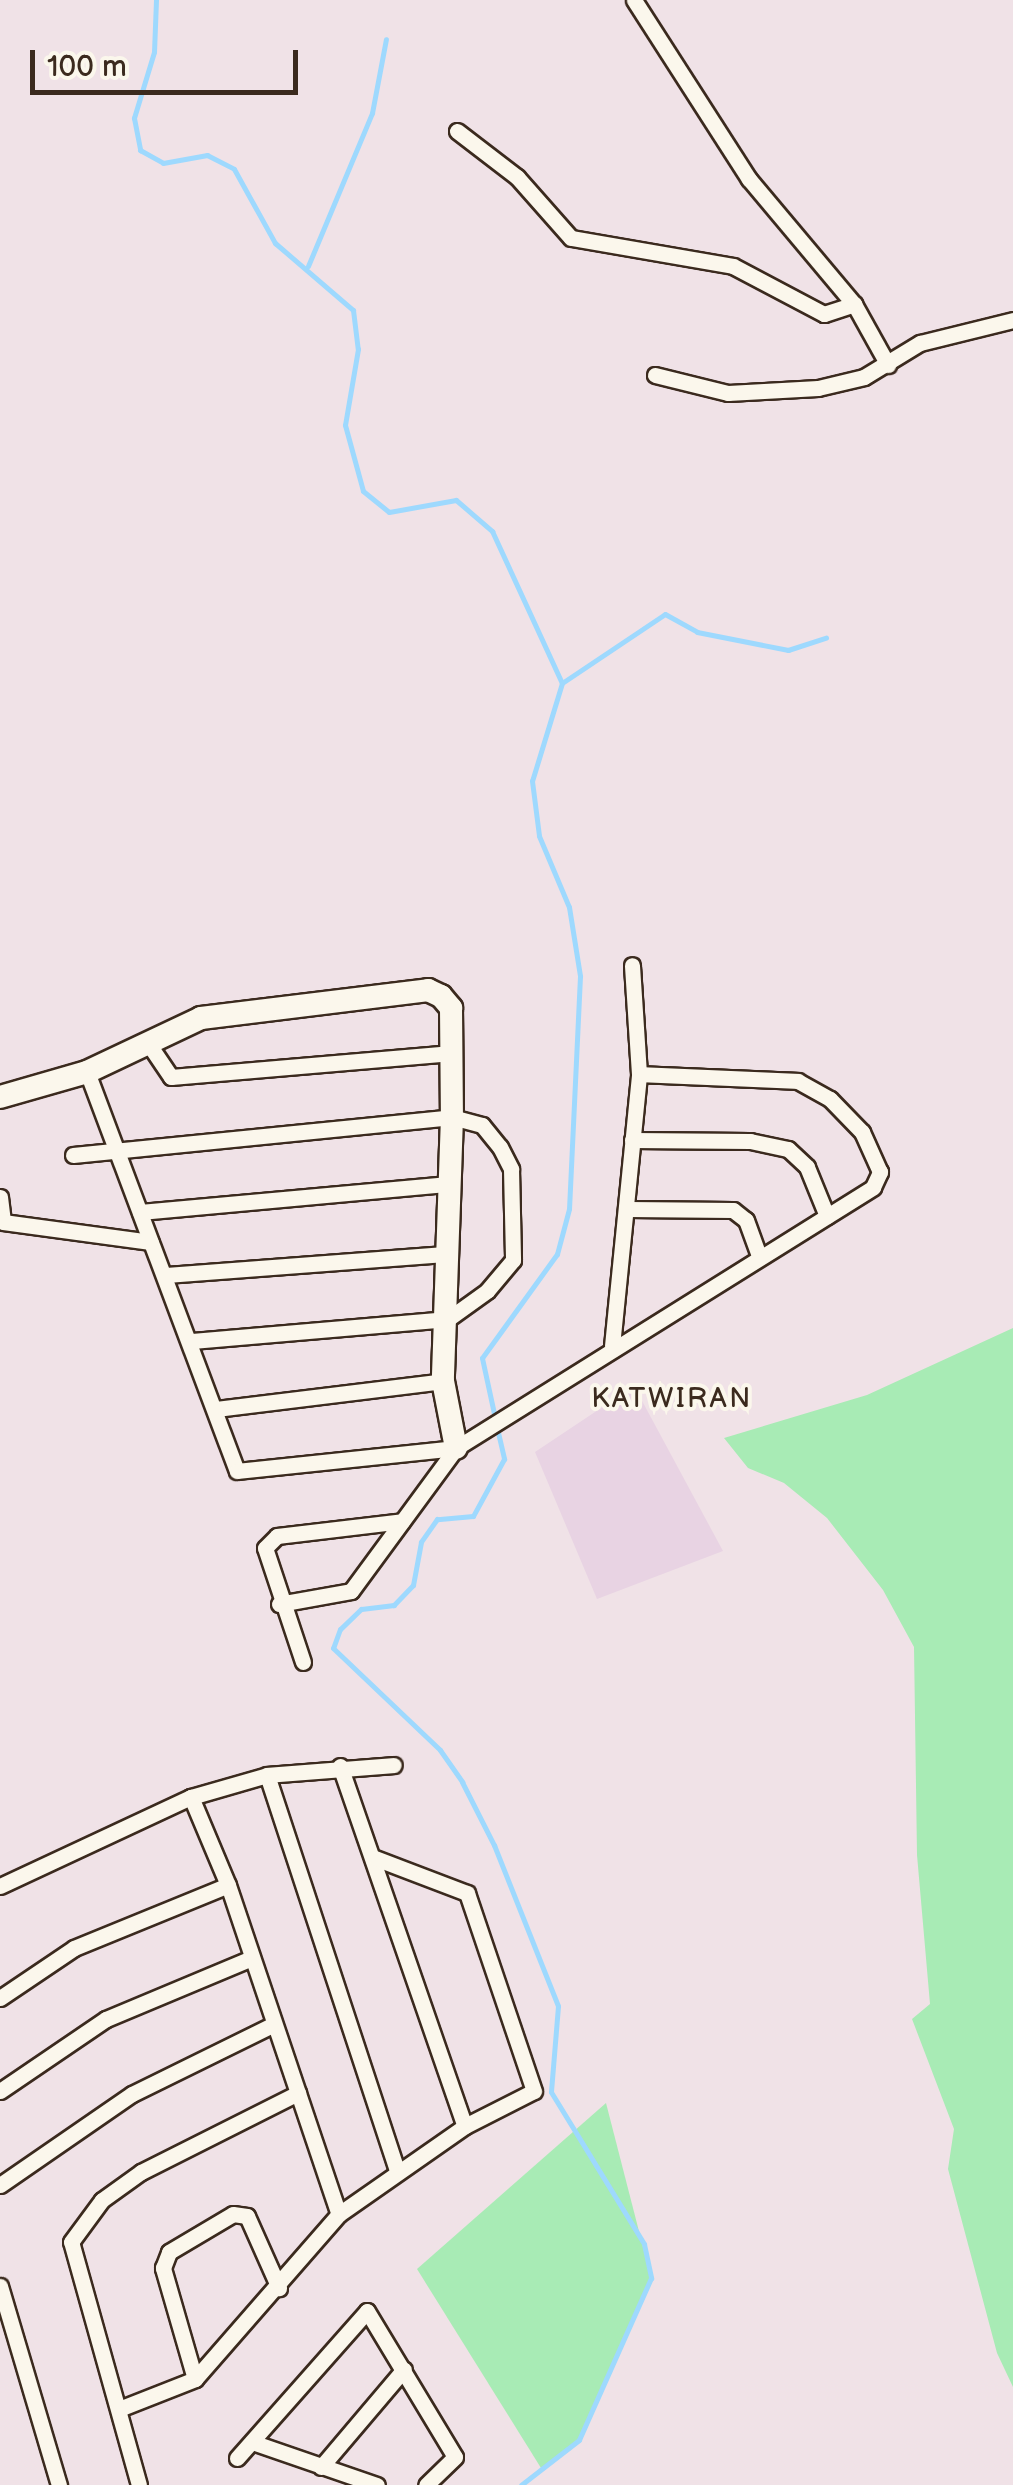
<!DOCTYPE html>
<html>
<head>
<meta charset="utf-8">
<style>
  body { margin:0 }
  #map { position:relative; width:1013px; height:2485px; overflow:hidden; background:#f0e2e7; font-family:"Balsamiq Sans",sans-serif }
  div>[style] { position:absolute }
  .built>* { inset:0; background:#e8d3e3 }
  .green>* { inset:0; background:#a8ebb5 }
  .stream>* { height:5px; margin:-2.5px; padding:0 2.5px; transform-origin:2.5px; border-radius:2.5px; background:#9ed9fe }
  .roads { filter:drop-shadow(2px 0 #3b2a1e) drop-shadow(-2px 0 #3b2a1e) drop-shadow(0 2px #3b2a1e) drop-shadow(0 -2px #3b2a1e) }
  .street>* { height:15px; margin:-7.5px; padding:0 7.5px; transform-origin:7.5px; border-radius:7.5px; background:#fbf7ec }
  .secondary>* { height:22px; margin:-11px; padding:0 11px; transform-origin:11px; border-radius:11px; background:#fbf7ec }
  span { translate:-50% -50%; white-space:nowrap; text-align:center; line-height:1.15; -webkit-text-stroke:8px #fbf7ec; paint-order:stroke }
  .neighbourhood-label { font-size:28px; color:#3b2a1e; letter-spacing:2.5px }
  .scale { position:absolute; left:30px; top:50px; width:268px; height:45px; box-sizing:border-box; border:5px solid #3b2a1e; border-top:0; padding-left:12px; font-size:30px; line-height:35px; white-space:nowrap; color:#3b2a1e; -webkit-text-stroke:8px #fbf7ec; paint-order:stroke }
</style>
</head>
<body>
<div id="map">
  <div class="built">
    <i style="clip-path:polygon(634px 1386px,723px 1551px,597px 1599px,535px 1452px)"></i>
  </div>
  <div class="green">
    <i style="clip-path:polygon(1013px 1328px,1013px 2387px,997px 2353px,948px 2169px,954px 2129px,912px 2019px,930px 2004px,917px 1855px,914px 1647px,883px 1590px,827px 1518px,784px 1483px,748px 1468px,724px 1438px,867px 1395px)"></i>
    <i style="clip-path:polygon(606px 2103px,651px 2278px,579px 2440px,541px 2468px,417px 2269px)"></i>
  </div>
  <div class="stream">
    <i style="left:156px;top:0;width:52px;rotate:92.2deg"></i>
    <i style="left:154px;top:52px;width:69px;rotate:106.9deg"></i>
    <i style="left:134px;top:118px;width:33px;rotate:79deg"></i>
    <i style="left:140px;top:150px;width:26px;rotate:29deg"></i>
    <i style="left:163px;top:163px;width:45px;rotate:-10.3deg"></i>
    <i style="left:207px;top:155px;width:30px;rotate:27deg"></i>
    <i style="left:234px;top:169px;width:85px;rotate:61deg"></i>
    <i style="left:275px;top:243px;width:103px;rotate:40.7deg"></i>
    <i style="left:353px;top:310px;width:39px;rotate:83deg"></i>
    <i style="left:358px;top:349px;width:77px;rotate:99.7deg"></i>
    <i style="left:345px;top:425px;width:68px;rotate:74.7deg"></i>
    <i style="left:363px;top:491px;width:33px;rotate:39deg"></i>
    <i style="left:389px;top:512px;width:68px;rotate:-10.2deg"></i>
    <i style="left:456px;top:500px;width:48px;rotate:40.7deg"></i>
    <i style="left:492px;top:531px;width:167px;rotate:65.3deg"></i>
    <i style="left:562px;top:683px;width:102px;rotate:107deg"></i>
    <i style="left:532px;top:781px;width:55px;rotate:82.7deg"></i>
    <i style="left:539px;top:836px;width:77px;rotate:67.1deg"></i>
    <i style="left:569px;top:907px;width:70px;rotate:80.9deg"></i>
    <i style="left:580px;top:976px;width:233px;rotate:92.7deg"></i>
    <i style="left:569px;top:1209px;width:47px;rotate:104.9deg"></i>
    <i style="left:557px;top:1254px;width:128px;rotate:125.8deg"></i>
    <i style="left:482px;top:1358px;width:61px;rotate:77.8deg"></i>
    <i style="left:308px;top:266px;width:166px;rotate:-67.3deg"></i>
    <i style="left:372px;top:113px;width:75px;rotate:-79.3deg"></i>
    <i style="left:562px;top:683px;width:124px;rotate:-33.8deg"></i>
    <i style="left:665px;top:614px;width:37px;rotate:29deg"></i>
    <i style="left:697px;top:632px;width:93px;rotate:11.2deg"></i>
    <i style="left:788px;top:650px;width:40px;rotate:-18deg"></i>
    <i style="left:497px;top:1428px;width:32px;rotate:77deg"></i>
    <i style="left:504px;top:1459px;width:65px;rotate:118.5deg"></i>
    <i style="left:473px;top:1516px;width:36px;rotate:175deg"></i>
    <i style="left:437px;top:1519px;width:28px;rotate:125deg"></i>
    <i style="left:421px;top:1542px;width:44px;rotate:100.5deg"></i>
    <i style="left:413px;top:1585px;width:28px;rotate:134deg"></i>
    <i style="left:394px;top:1605px;width:33px;rotate:173deg"></i>
    <i style="left:361px;top:1609px;width:29px;rotate:136deg"></i>
    <i style="left:340px;top:1629px;width:20px;rotate:110deg"></i>
    <i style="left:333px;top:1648px;width:148px;rotate:43.6deg"></i>
    <i style="left:440px;top:1750px;width:39px;rotate:55deg"></i>
    <i style="left:462px;top:1782px;width:71px;rotate:63.1deg"></i>
    <i style="left:494px;top:1845px;width:173px;rotate:68.3deg"></i>
    <i style="left:558px;top:2006px;width:86px;rotate:94.7deg"></i>
    <i style="left:551px;top:2092px;width:178px;rotate:58.5deg"></i>
    <i style="left:644px;top:2244px;width:35px;rotate:78deg"></i>
    <i style="left:651px;top:2278px;width:177px;rotate:114deg"></i>
    <i style="left:579px;top:2440px;width:73px;rotate:142.2deg"></i>
  </div>
  <div class="roads">
    <div class="street">
      <i style="left:634px;top:0;width:213px;rotate:57.3deg"></i>
      <i style="left:749px;top:179px;width:163px;rotate:50deg"></i>
      <i style="left:854px;top:304px;width:70px;rotate:60.9deg"></i>
      <i style="left:457px;top:131px;width:76px;rotate:37.5deg"></i>
      <i style="left:517px;top:177px;width:81px;rotate:48.5deg"></i>
      <i style="left:571px;top:238px;width:164px;rotate:9.8deg"></i>
      <i style="left:733px;top:266px;width:103px;rotate:27.8deg"></i>
      <i style="left:824px;top:314px;width:32px;rotate:-18deg"></i>
      <i style="left:655px;top:375px;width:75px;rotate:13.9deg"></i>
      <i style="left:728px;top:393px;width:90px;rotate:-3.2deg"></i>
      <i style="left:818px;top:388px;width:47px;rotate:-13.4deg"></i>
      <i style="left:864px;top:377px;width:66px;rotate:-31.3deg"></i>
      <i style="left:920px;top:343px;width:96px;rotate:-13.9deg"></i>
      <i style="left:148px;top:1043px;width:41px;rotate:55.9deg"></i>
      <i style="left:171px;top:1077px;width:282px;rotate:-4.9deg"></i>
      <i style="left:87px;top:1072px;width:426px;rotate:69.4deg"></i>
      <i style="left:237px;top:1471px;width:220px;rotate:-6deg"></i>
      <i style="left:632px;top:1140px;width:118px;rotate:0.5deg"></i>
      <i style="left:750px;top:1141px;width:39px;rotate:12deg"></i>
      <i style="left:788px;top:1149px;width:26px;rotate:43deg"></i>
      <i style="left:807px;top:1167px;width:53px;rotate:67.8deg"></i>
      <i style="left:73px;top:1155px;width:381px;rotate:-5.7deg"></i>
      <i style="left:452px;top:1117px;width:31px;rotate:15deg"></i>
      <i style="left:482px;top:1125px;width:28px;rotate:51deg"></i>
      <i style="left:500px;top:1147px;width:25px;rotate:63deg"></i>
      <i style="left:511px;top:1169px;width:91px;rotate:88.7deg"></i>
      <i style="left:513px;top:1260px;width:40px;rotate:130deg"></i>
      <i style="left:487px;top:1291px;width:48px;rotate:144.3deg"></i>
      <i style="left:448px;top:1319px;width:257px;rotate:175.1deg"></i>
      <i style="left:0;top:1197px;width:25px;rotate:83deg"></i>
      <i style="left:3px;top:1222px;width:149px;rotate:7.7deg"></i>
      <i style="left:628px;top:1209px;width:105px;rotate:0.5deg"></i>
      <i style="left:733px;top:1210px;width:16px;rotate:38deg"></i>
      <i style="left:746px;top:1220px;width:38px;rotate:70deg"></i>
      <i style="left:140px;top:1212px;width:310px;rotate:-5.2deg"></i>
      <i style="left:166px;top:1275px;width:283px;rotate:-4.3deg"></i>
      <i style="left:612px;top:1346px;width:273px;rotate:-84.3deg"></i>
      <i style="left:639px;top:1074px;width:109px;rotate:-93.7deg"></i>
      <i style="left:216px;top:1409px;width:229px;rotate:-7deg"></i>
      <i style="left:279px;top:1604px;width:73px;rotate:-10.2deg"></i>
      <i style="left:351px;top:1591px;width:177px;rotate:-53.7deg"></i>
      <i style="left:456px;top:1448px;width:492px;rotate:-32deg"></i>
      <i style="left:873px;top:1187px;width:17px;rotate:-65deg"></i>
      <i style="left:880px;top:1172px;width:44px;rotate:-114.2deg"></i>
      <i style="left:862px;top:1132px;width:46px;rotate:-134.1deg"></i>
      <i style="left:830px;top:1099px;width:37px;rotate:-151deg"></i>
      <i style="left:798px;top:1081px;width:159px;rotate:-177.5deg"></i>
      <i style="left:303px;top:1662px;width:120px;rotate:-108.4deg"></i>
      <i style="left:265px;top:1548px;width:17px;rotate:-45deg"></i>
      <i style="left:277px;top:1536px;width:126px;rotate:-6.8deg"></i>
      <i style="left:340px;top:1766px;width:381px;rotate:70.9deg"></i>
      <i style="left:267px;top:1775px;width:416px;rotate:71.8deg"></i>
      <i style="left:191px;top:1797px;width:95px;rotate:67.2deg"></i>
      <i style="left:228px;top:1885px;width:347px;rotate:71.4deg"></i>
      <i style="left:0;top:1886px;width:211px;rotate:-25deg"></i>
      <i style="left:191px;top:1797px;width:79px;rotate:-16.1deg"></i>
      <i style="left:267px;top:1775px;width:127px;rotate:-4.5deg"></i>
      <i style="left:0;top:1998px;width:89px;rotate:-34deg"></i>
      <i style="left:74px;top:1948px;width:166px;rotate:-22.2deg"></i>
      <i style="left:0;top:2091px;width:128px;rotate:-34.2deg"></i>
      <i style="left:106px;top:2019px;width:158px;rotate:-22.7deg"></i>
      <i style="left:0;top:2185px;width:160px;rotate:-34.6deg"></i>
      <i style="left:132px;top:2094px;width:158px;rotate:-26.2deg"></i>
      <i style="left:0;top:2286px;width:208px;rotate:73.5deg"></i>
      <i style="left:195px;top:2379px;width:116px;rotate:-106.1deg"></i>
      <i style="left:163px;top:2268px;width:17px;rotate:-69deg"></i>
      <i style="left:169px;top:2252px;width:74px;rotate:-30.7deg"></i>
      <i style="left:233px;top:2214px;width:14px;rotate:8deg"></i>
      <i style="left:247px;top:2216px;width:79px;rotate:66deg"></i>
      <i style="left:119px;top:2409px;width:82px;rotate:-21.5deg"></i>
      <i style="left:195px;top:2379px;width:219px;rotate:-48.9deg"></i>
      <i style="left:339px;top:2214px;width:154px;rotate:-34.9deg"></i>
      <i style="left:465px;top:2126px;width:77px;rotate:-26.9deg"></i>
      <i style="left:534px;top:2091px;width:209px;rotate:-108.7deg"></i>
      <i style="left:467px;top:1893px;width:98px;rotate:-159.2deg"></i>
      <i style="left:252px;top:2442px;width:132px;rotate:19deg"></i>
      <i style="left:237px;top:2458px;width:196px;rotate:-48.5deg"></i>
      <i style="left:367px;top:2311px;width:170px;rotate:58.9deg"></i>
      <i style="left:455px;top:2457px;width:40px;rotate:136deg"></i>
      <i style="left:321px;top:2467px;width:128px;rotate:-49.7deg"></i>
      <i style="left:139px;top:2485px;width:252px;rotate:-105.6deg"></i>
      <i style="left:71px;top:2242px;width:52px;rotate:-53.6deg"></i>
      <i style="left:102px;top:2200px;width:48px;rotate:-35.7deg"></i>
      <i style="left:141px;top:2172px;width:176px;rotate:-26.7deg"></i>
    </div>
    <div class="secondary">
      <i style="left:0;top:1097px;width:91px;rotate:-16deg"></i>
      <i style="left:87px;top:1072px;width:126px;rotate:-25.3deg"></i>
      <i style="left:201px;top:1018px;width:229px;rotate:-7deg"></i>
      <i style="left:428px;top:990px;width:14px;rotate:25deg"></i>
      <i style="left:441px;top:996px;width:16px;rotate:50deg"></i>
      <i style="left:451px;top:1008px;width:109px;rotate:89.5deg"></i>
      <i style="left:452px;top:1117px;width:264px;rotate:92deg"></i>
      <i style="left:443px;top:1381px;width:68px;rotate:79deg"></i>
    </div>
  </div>
  <div class="neighbourhood-label">
    <span style="left:672px;top:1399px">KATWIRAN</span>
  </div>
  <div class="scale">100 m</div>
</div>
</body>
</html>
